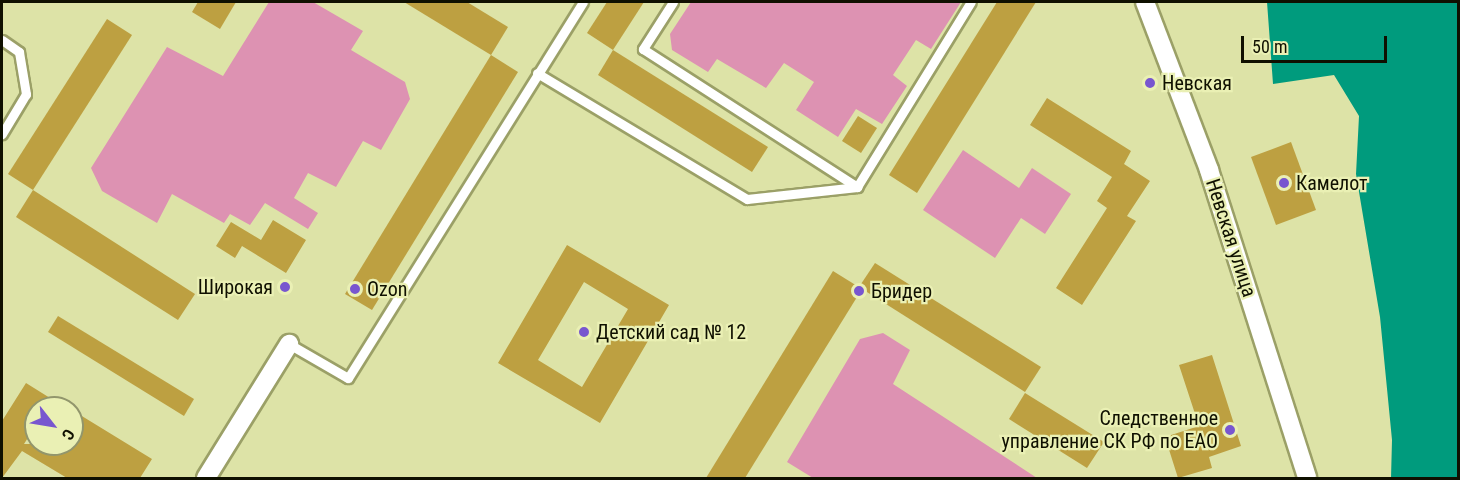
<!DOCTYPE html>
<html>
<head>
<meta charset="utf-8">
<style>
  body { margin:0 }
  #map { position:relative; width:1460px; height:480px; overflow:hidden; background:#dde3a7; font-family:"Roboto Condensed",sans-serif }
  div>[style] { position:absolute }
  .green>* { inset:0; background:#dd92b2 }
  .water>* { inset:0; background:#009b7d }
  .building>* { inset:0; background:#bda041 }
  .roads { filter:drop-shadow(2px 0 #9ba067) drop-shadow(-2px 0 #9ba067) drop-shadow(0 2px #9ba067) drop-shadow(0 -2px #9ba067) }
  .service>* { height:9px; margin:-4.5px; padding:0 4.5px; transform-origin:4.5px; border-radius:4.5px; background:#fff }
  .minor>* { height:18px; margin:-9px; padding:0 9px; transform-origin:9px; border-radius:9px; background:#fff }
  .dots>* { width:16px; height:16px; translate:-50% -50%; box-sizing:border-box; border:3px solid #eaf0b4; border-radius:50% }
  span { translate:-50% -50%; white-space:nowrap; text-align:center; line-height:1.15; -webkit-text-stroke:4.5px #eaf0b4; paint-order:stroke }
  .poi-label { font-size:20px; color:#0f1000 }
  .left { translate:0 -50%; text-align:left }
  .right { translate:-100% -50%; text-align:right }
  .street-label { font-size:20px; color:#0f1000 }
  .frame { position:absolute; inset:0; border:3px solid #0f1000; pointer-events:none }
  .north { position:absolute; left:24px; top:396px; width:60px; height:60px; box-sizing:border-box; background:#eaf0b4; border:2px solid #92966c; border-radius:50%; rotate:121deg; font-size:16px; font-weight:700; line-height:24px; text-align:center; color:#0f1000 }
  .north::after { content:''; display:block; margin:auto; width:21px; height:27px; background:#7856cf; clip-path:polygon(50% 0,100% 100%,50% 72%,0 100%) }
  .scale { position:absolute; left:1241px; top:36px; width:146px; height:27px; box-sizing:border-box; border:3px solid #0f1000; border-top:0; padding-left:8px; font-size:18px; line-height:21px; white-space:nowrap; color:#0f1000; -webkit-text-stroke:4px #eaf0b4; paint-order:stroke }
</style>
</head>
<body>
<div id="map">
  <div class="green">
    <i style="clip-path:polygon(269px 2px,313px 2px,363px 31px,351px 50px,405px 82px,410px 99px,381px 150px,363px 141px,336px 187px,308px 173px,294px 198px,318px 213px,308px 229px,265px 203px,250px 225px,230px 214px,224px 223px,172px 194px,157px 223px,102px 191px,91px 168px,167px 47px,223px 76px)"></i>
    <i style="clip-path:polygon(691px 2px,961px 2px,931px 49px,916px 40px,893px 75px,907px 86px,882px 124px,856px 109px,838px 137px,796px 110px,814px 82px,784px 63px,766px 88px,717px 59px,708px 72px,672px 50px,670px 34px)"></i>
    <i style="clip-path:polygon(963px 150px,1019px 188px,1032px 168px,1071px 194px,1045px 234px,1021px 218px,995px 258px,923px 210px)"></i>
    <i style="clip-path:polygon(883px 333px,910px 350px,893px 384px,1037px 478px,813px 478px,787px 462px,860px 339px)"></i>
  </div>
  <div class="water">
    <i style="clip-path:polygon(1267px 2px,1458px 2px,1458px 478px,1391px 478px,1392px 440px,1380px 317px,1356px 174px,1359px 116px,1334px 75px,1273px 84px)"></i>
  </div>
  <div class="building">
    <i style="clip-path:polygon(198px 2px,236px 2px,220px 29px,192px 12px)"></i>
    <i style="clip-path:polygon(404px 2px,467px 2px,508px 27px,491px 55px)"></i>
    <i style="clip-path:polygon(607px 2px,644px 2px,613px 50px,587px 33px)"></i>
    <i style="clip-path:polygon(997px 2px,1036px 2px,917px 193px,889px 175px)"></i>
    <i style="clip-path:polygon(107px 19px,132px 35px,33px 190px,8px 174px)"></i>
    <i style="clip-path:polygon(613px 50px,768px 147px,752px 172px,598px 75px)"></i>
    <i style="clip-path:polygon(491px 55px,518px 72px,372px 310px,345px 294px)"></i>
    <i style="clip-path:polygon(1047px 98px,1131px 151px,1124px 164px,1150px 181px,1127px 216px,1136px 221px,1082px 305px,1056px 288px,1107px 208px,1097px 201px,1112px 177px,1030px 125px)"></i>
    <i style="clip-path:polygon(858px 116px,877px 128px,861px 153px,842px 141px)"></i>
    <i style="clip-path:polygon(1291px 142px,1316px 210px,1276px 225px,1251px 157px)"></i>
    <i style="clip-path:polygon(33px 190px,195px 294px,178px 320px,16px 217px)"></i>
    <i style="clip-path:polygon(273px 220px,306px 240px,286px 273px,242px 246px,235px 258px,216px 246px,231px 222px,261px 240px)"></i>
    <i style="clip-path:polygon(evenodd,567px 245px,669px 305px,600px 423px,498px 363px,567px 245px,584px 282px,628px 309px,582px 387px,538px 360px,584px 282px)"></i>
    <i style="clip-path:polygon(875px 263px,1041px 367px,1025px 392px,859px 287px)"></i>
    <i style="clip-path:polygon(833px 271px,862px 289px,745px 478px,706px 478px)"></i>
    <i style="clip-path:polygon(58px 316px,194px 399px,184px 416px,48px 332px)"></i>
    <i style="clip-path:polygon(1212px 355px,1241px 446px,1209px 457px,1212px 468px,1178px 478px,1165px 437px,1199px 426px,1179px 365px)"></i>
    <i style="clip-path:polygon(26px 383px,66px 408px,36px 408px,36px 425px,24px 444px,72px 444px,72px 410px,152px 459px,140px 478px,67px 478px,22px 451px,2px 478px,2px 421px)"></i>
    <i style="clip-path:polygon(1025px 393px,1104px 442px,1087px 468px,1009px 419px)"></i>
  </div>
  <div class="roads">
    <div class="service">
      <i style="left:673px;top:2px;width:56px;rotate:122.6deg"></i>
      <i style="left:643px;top:49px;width:255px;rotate:32.8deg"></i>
      <i style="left:2px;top:40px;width:21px;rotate:35deg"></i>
      <i style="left:19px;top:52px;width:43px;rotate:80.5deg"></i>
      <i style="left:26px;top:94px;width:47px;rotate:121deg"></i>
      <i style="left:537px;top:73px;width:245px;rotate:31deg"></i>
      <i style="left:747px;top:199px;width:111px;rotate:-6.2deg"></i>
      <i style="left:857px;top:187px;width:217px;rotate:-58.4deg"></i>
      <i style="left:289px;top:344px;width:68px;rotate:30deg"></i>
      <i style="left:348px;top:378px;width:443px;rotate:-58deg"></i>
    </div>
    <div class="minor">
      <i style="left:1145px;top:2px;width:180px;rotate:69.1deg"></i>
      <i style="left:1209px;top:170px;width:323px;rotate:72.3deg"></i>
      <i style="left:206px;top:478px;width:158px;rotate:-58.2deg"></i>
    </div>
  </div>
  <div class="dots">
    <i style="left:1150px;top:83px;background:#7856cf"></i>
    <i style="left:1284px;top:183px;background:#7856cf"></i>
    <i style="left:285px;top:287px;background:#7856cf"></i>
    <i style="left:355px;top:289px;background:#7856cf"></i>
    <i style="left:859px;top:291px;background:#7856cf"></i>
    <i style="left:584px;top:332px;background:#7856cf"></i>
    <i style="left:1230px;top:430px;background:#7856cf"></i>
  </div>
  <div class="poi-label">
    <span class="left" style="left:1162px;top:83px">Невская</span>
    <span class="left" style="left:1296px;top:183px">Камелот</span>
    <span class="right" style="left:273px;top:287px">Широкая</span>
    <span class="left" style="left:367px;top:289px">Ozon</span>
    <span class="left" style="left:871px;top:291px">Бридер</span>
    <span class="left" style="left:596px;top:332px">Детский сад № 12</span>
    <span class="right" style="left:1218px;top:430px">Следственное<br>управление СК РФ по ЕАО</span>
  </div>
  <div class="street-label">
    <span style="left:1231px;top:238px;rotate:72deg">Невская улица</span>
  </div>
  <div class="frame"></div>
  <div class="north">С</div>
  <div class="scale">50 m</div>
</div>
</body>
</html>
